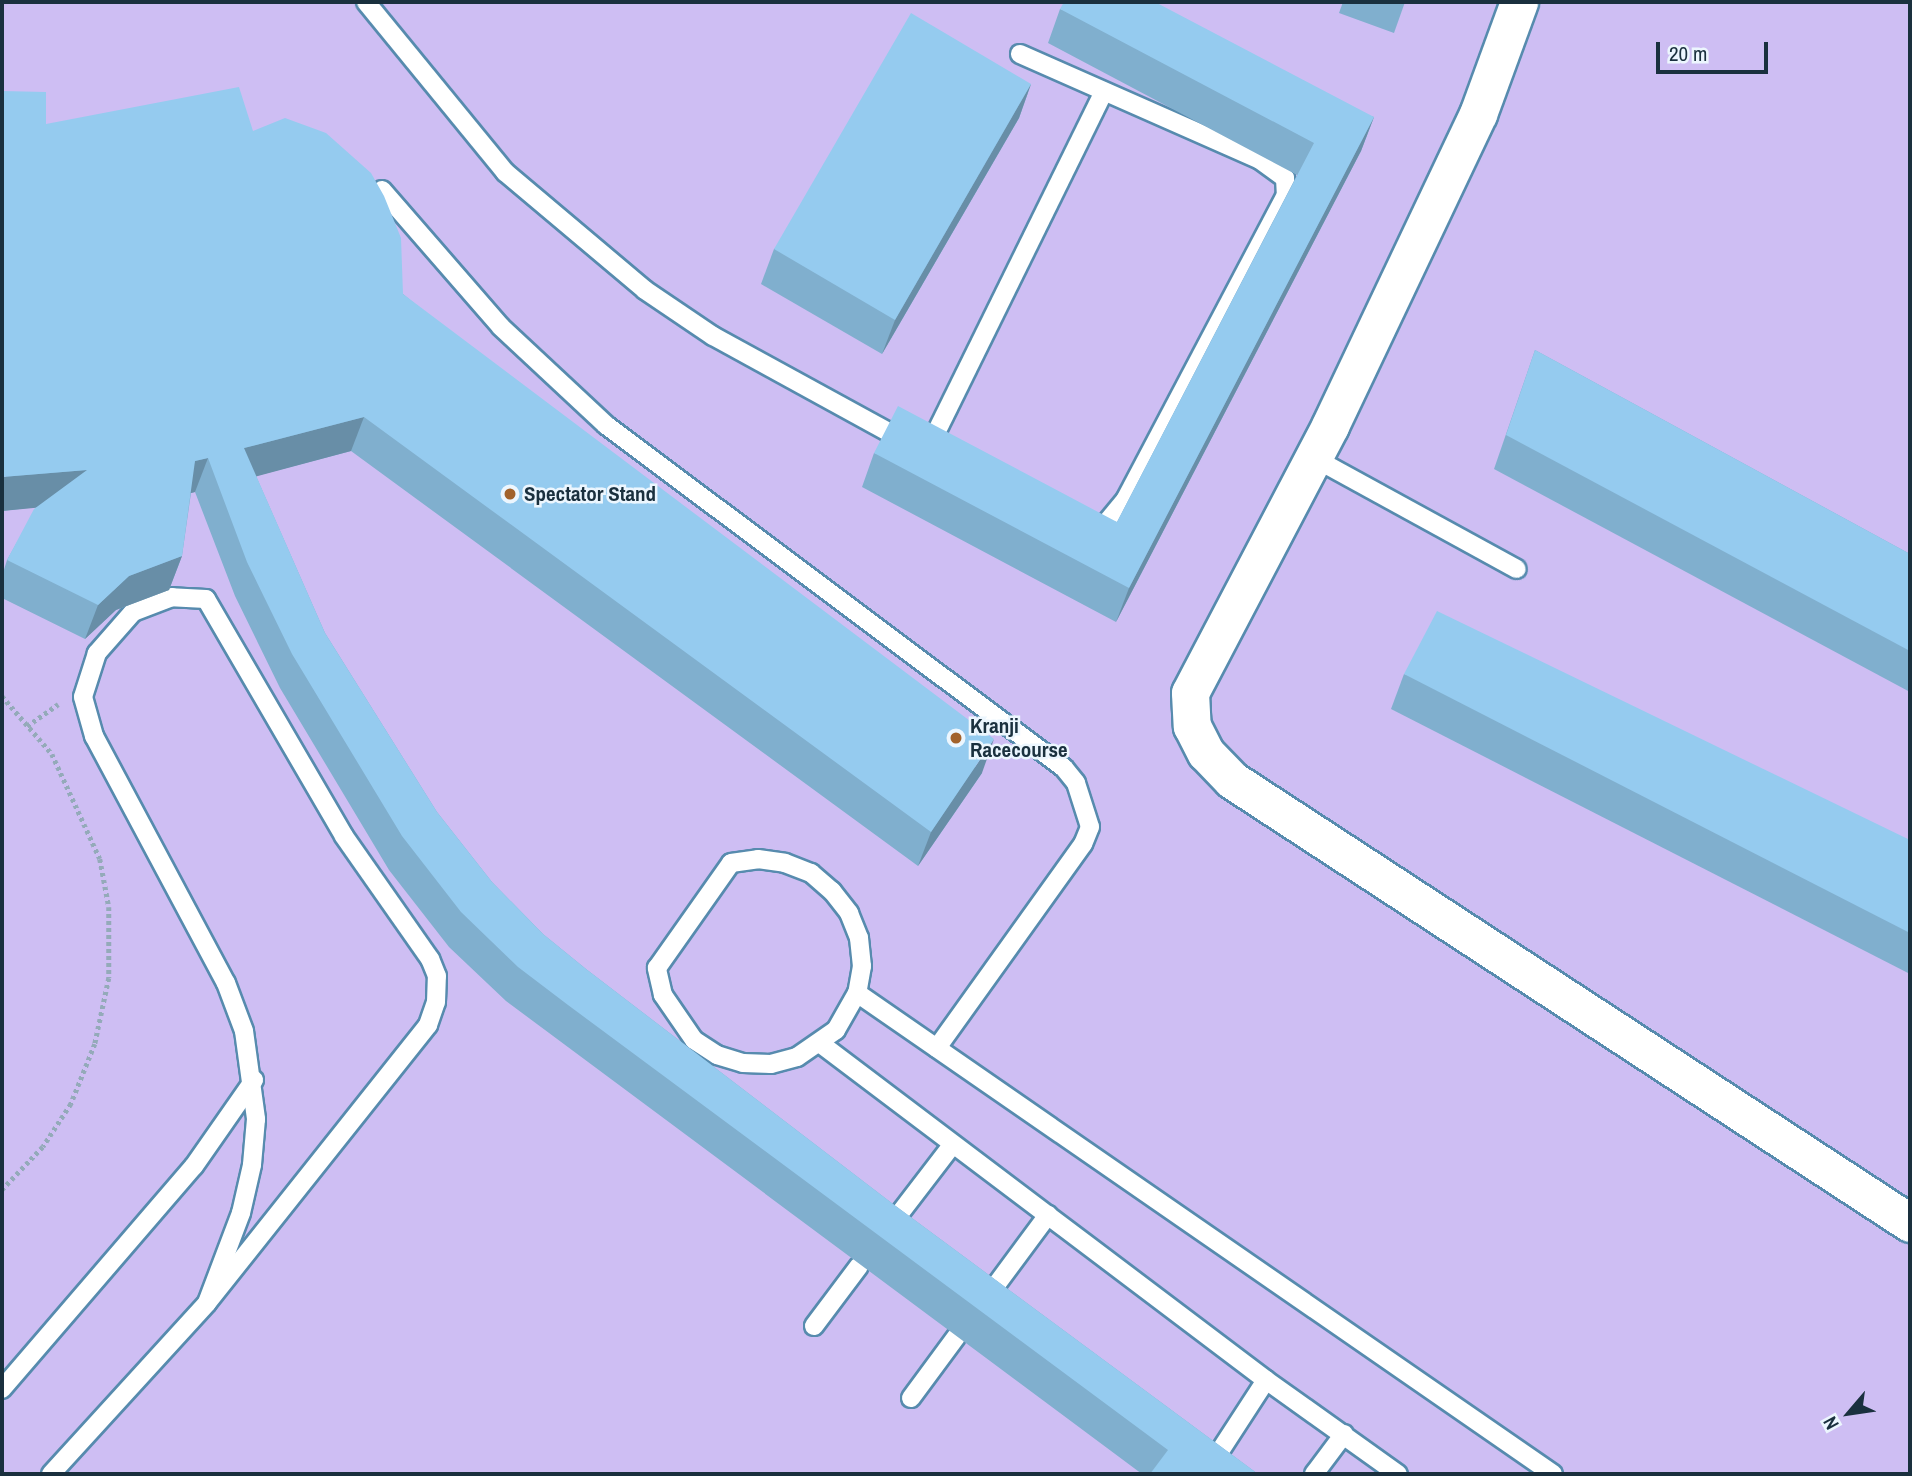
<!DOCTYPE html>
<html>
<head>
<meta charset="utf-8">
<style>
  body { margin:0 }
  #map { position:relative; width:1912px; height:1476px; overflow:hidden; background:#d5ebfa; font-family:"Archivo Narrow",sans-serif }
  div>[style] { position:absolute }
  .green>* { inset:0; background:#cebef3 }
  .path>* { height:4.5px; margin-top:-2.25px; transform-origin:0; background:repeating-linear-gradient(90deg,#94aab9 0 3.5px,transparent 0 7px) }
  .roads { filter:drop-shadow(2px 0 #578bae) drop-shadow(-2px 0 #578bae) drop-shadow(0 2px #578bae) drop-shadow(0 -2px #578bae) }
  .service>* { height:18px; margin:-9px; padding:0 9px; transform-origin:9px; border-radius:9px; background:#fff }
  .minor>* { height:37px; margin:-18.5px; padding:0 18.5px; transform-origin:18.5px; border-radius:18.5px; background:#fff }
  .wall>* { inset:0; background:#80afce }
  .shaded-wall>* { inset:0; background:#688ea7 }
  .building>* { inset:0; background:#95cbef }
  .dots>* { width:19px; height:19px; translate:-50% -50%; box-sizing:border-box; border:4px solid #ecf6fe; border-radius:50% }
  span { translate:-50% -50%; white-space:nowrap; text-align:center; line-height:1.15; -webkit-text-stroke:5px #ecf6fe; paint-order:stroke }
  .poi-label { font-size:21px; color:#1a303e; font-weight:700 }
  .left { translate:0 -50%; text-align:left }
  .frame { position:absolute; inset:0; border:4px solid #1a303e; pointer-events:none }
  .north { position:absolute; left:1814px; top:1378px; width:70px; height:70px; -webkit-text-stroke:5px #ecf6fe; paint-order:stroke; rotate:241deg; font-size:19px; font-weight:700; line-height:28px; text-align:center; color:#1a303e }
  .north::after { content:''; display:block; margin:auto; width:24px; height:32px; background:#1a303e; clip-path:polygon(50% 0,100% 100%,50% 72%,0 100%) }
  .scale { position:absolute; left:1656px; top:42px; width:112px; height:32px; box-sizing:border-box; border:4px solid #1a303e; border-top:0; padding-left:9px; font-size:21px; line-height:24px; white-space:nowrap; color:#1a303e; -webkit-text-stroke:5px #ecf6fe; paint-order:stroke }
</style>
</head>
<body>
<div id="map">
  <div class="green">
    <i style="clip-path:polygon(2px 2px,1910px 2px,1910px 1474px,2px 1474px)"></i>
  </div>
  <div class="path">
    <i style="left:2px;top:696px;width:77px;rotate:49.2deg"></i>
    <i style="left:52px;top:754px;width:115px;rotate:65.4deg"></i>
    <i style="left:100px;top:859px;width:49px;rotate:79.4deg"></i>
    <i style="left:109px;top:907px;width:71px;rotate:90deg"></i>
    <i style="left:109px;top:978px;width:67px;rotate:102deg"></i>
    <i style="left:95px;top:1044px;width:65px;rotate:111.8deg"></i>
    <i style="left:71px;top:1104px;width:51px;rotate:123.1deg"></i>
    <i style="left:43px;top:1147px;width:59px;rotate:133.6deg"></i>
    <i style="left:27px;top:726px;width:38px;rotate:-35deg"></i>
  </div>
  <div class="roads">
    <div class="service">
      <i style="left:366px;top:2px;width:220px;rotate:50.7deg"></i>
      <i style="left:505px;top:172px;width:183px;rotate:40.1deg"></i>
      <i style="left:645px;top:290px;width:82px;rotate:34.1deg"></i>
      <i style="left:713px;top:336px;width:219px;rotate:28.7deg"></i>
      <i style="left:1020px;top:54px;width:262px;rotate:23.8deg"></i>
      <i style="left:1260px;top:160px;width:31px;rotate:36deg"></i>
      <i style="left:1285px;top:178px;width:17px;rotate:87deg"></i>
      <i style="left:1286px;top:195px;width:344px;rotate:117.8deg"></i>
      <i style="left:1126px;top:499px;width:45px;rotate:129.6deg"></i>
      <i style="left:382px;top:190px;width:181px;rotate:49deg"></i>
      <i style="left:501px;top:327px;width:144px;rotate:43deg"></i>
      <i style="left:606px;top:425px;width:572px;rotate:36.83deg"></i>
      <i style="left:1064px;top:768px;width:19px;rotate:51deg"></i>
      <i style="left:1076px;top:783px;width:46px;rotate:72.3deg"></i>
      <i style="left:1090px;top:827px;width:18px;rotate:112deg"></i>
      <i style="left:1083px;top:844px;width:251px;rotate:125.6deg"></i>
      <i style="left:929px;top:447px;width:396px;rotate:-63.8deg"></i>
      <i style="left:1314px;top:458px;width:231px;rotate:28.7deg"></i>
      <i style="left:758px;top:859px;width:27px;rotate:8deg"></i>
      <i style="left:785px;top:863px;width:28px;rotate:21deg"></i>
      <i style="left:811px;top:873px;width:28px;rotate:41deg"></i>
      <i style="left:832px;top:891px;width:28px;rotate:52deg"></i>
      <i style="left:849px;top:913px;width:27px;rotate:68deg"></i>
      <i style="left:859px;top:938px;width:28px;rotate:84deg"></i>
      <i style="left:862px;top:966px;width:27px;rotate:100deg"></i>
      <i style="left:857px;top:993px;width:43px;rotate:119.6deg"></i>
      <i style="left:836px;top:1030px;width:47px;rotate:145.3deg"></i>
      <i style="left:797px;top:1057px;width:27px;rotate:165deg"></i>
      <i style="left:771px;top:1064px;width:28px;rotate:-178deg"></i>
      <i style="left:743px;top:1063px;width:27px;rotate:-163deg"></i>
      <i style="left:717px;top:1055px;width:27px;rotate:-147deg"></i>
      <i style="left:694px;top:1040px;width:55px;rotate:-124.6deg"></i>
      <i style="left:663px;top:995px;width:28px;rotate:-103deg"></i>
      <i style="left:657px;top:968px;width:128px;rotate:-54.8deg"></i>
      <i style="left:731px;top:863px;width:27px;rotate:-8deg"></i>
      <i style="left:857px;top:993px;width:846px;rotate:34.65deg"></i>
      <i style="left:821px;top:1044px;width:558px;rotate:37.05deg"></i>
      <i style="left:1266px;top:1380px;width:162px;rotate:35.5deg"></i>
      <i style="left:887px;top:1230px;width:108px;rotate:-52.5deg"></i>
      <i style="left:985px;top:1300px;width:106px;rotate:-53.5deg"></i>
      <i style="left:814px;top:1326px;width:75px;rotate:-53.1deg"></i>
      <i style="left:2px;top:1389px;width:294px;rotate:-49.3deg"></i>
      <i style="left:194px;top:1166px;width:105px;rotate:-55.1deg"></i>
      <i style="left:911px;top:1398px;width:76px;rotate:-53.6deg"></i>
      <i style="left:51px;top:1474px;width:231px;rotate:-47.6deg"></i>
      <i style="left:207px;top:1303px;width:355px;rotate:-51.5deg"></i>
      <i style="left:428px;top:1025px;width:24px;rotate:-71deg"></i>
      <i style="left:436px;top:1002px;width:26px;rotate:-88deg"></i>
      <i style="left:437px;top:976px;width:18px;rotate:-112deg"></i>
      <i style="left:430px;top:959px;width:150px;rotate:-125deg"></i>
      <i style="left:344px;top:836px;width:274px;rotate:-120.2deg"></i>
      <i style="left:206px;top:599px;width:34px;rotate:-177deg"></i>
      <i style="left:172px;top:597px;width:42px;rotate:159deg"></i>
      <i style="left:133px;top:612px;width:55px;rotate:131.3deg"></i>
      <i style="left:97px;top:653px;width:46px;rotate:107.7deg"></i>
      <i style="left:83px;top:697px;width:41px;rotate:74.2deg"></i>
      <i style="left:94px;top:736px;width:280px;rotate:61.9deg"></i>
      <i style="left:226px;top:983px;width:51px;rotate:69.4deg"></i>
      <i style="left:244px;top:1031px;width:89px;rotate:82.2deg"></i>
      <i style="left:256px;top:1119px;width:46px;rotate:95deg"></i>
      <i style="left:252px;top:1165px;width:49px;rotate:102.9deg"></i>
      <i style="left:241px;top:1213px;width:96px;rotate:110.7deg"></i>
      <i style="left:1205px;top:1474px;width:112px;rotate:-57deg"></i>
      <i style="left:1314px;top:1474px;width:50px;rotate:-53.1deg"></i>
    </div>
    <div class="minor">
      <i style="left:1519px;top:2px;width:119px;rotate:110.1deg"></i>
      <i style="left:1478px;top:114px;width:345px;rotate:115.4deg"></i>
      <i style="left:1330px;top:426px;width:301px;rotate:117.7deg"></i>
      <i style="left:1190px;top:693px;width:33px;rotate:87deg"></i>
      <i style="left:1192px;top:726px;width:30px;rotate:63deg"></i>
      <i style="left:1206px;top:753px;width:37px;rotate:46deg"></i>
      <i style="left:1232px;top:780px;width:810px;rotate:33.16deg"></i>
    </div>
  </div>
  <div class="wall">
    <i style="clip-path:polygon(1343px 2px,1405px 2px,1394px 33px,1339px 13px)"></i>
    <i style="clip-path:polygon(1060px 9px,1374px 117px,1361px 151px,1116px 622px,862px 487px,874px 453px,1117px 522px,1297px 175px,1048px 43px)"></i>
    <i style="clip-path:polygon(1031px 84px,1019px 118px,882px 354px,761px 284px,774px 249px)"></i>
    <i style="clip-path:polygon(46px 124px,253px 131px,403px 294px,982px 773px,918px 866px,351px 451px,256px 476px,325px 633px,437px 812px,492px 882px,543px 934px,586px 969px,893px 1204px,1258px 1474px,1142px 1474px,506px 1001px,449px 947px,389px 870px,280px 688px,235px 596px,195px 492px,191px 493px,182px 556px,169px 590px,116px 610px,85px 639px,2px 598px,2px 576px,7px 560px,37px 507px,2px 511px)"></i>
    <i style="clip-path:polygon(1535px 350px,1910px 554px,1910px 692px,1494px 469px)"></i>
    <i style="clip-path:polygon(1404px 674px,1910px 840px,1910px 974px,1391px 709px)"></i>
  </div>
  <div class="shaded-wall">
    <i style="clip-path:polygon(1031px 84px,1019px 118px,882px 354px,895px 320px)"></i>
    <i style="clip-path:polygon(1374px 117px,1361px 151px,1116px 622px,1129px 588px)"></i>
    <i style="clip-path:polygon(364px 417px,351px 451px,232px 483px,244px 448px)"></i>
    <i style="clip-path:polygon(208px 458px,195px 492px,183px 495px,195px 461px)"></i>
    <i style="clip-path:polygon(87px 470px,75px 504px,2px 511px,2px 477px)"></i>
    <i style="clip-path:polygon(182px 556px,169px 590px,116px 610px,85px 639px,98px 605px,129px 576px)"></i>
    <i style="clip-path:polygon(994px 739px,982px 773px,918px 866px,931px 832px)"></i>
  </div>
  <div class="building">
    <i style="clip-path:polygon(1064px 2px,1155px 2px,1374px 117px,1129px 588px,874px 453px,898px 406px,1117px 522px,1314px 143px,1060px 9px)"></i>
    <i style="clip-path:polygon(911px 13px,1031px 84px,895px 320px,774px 249px)"></i>
    <i style="clip-path:polygon(239px 87px,253px 131px,285px 118px,326px 133px,371px 173px,384px 196px,401px 238px,403px 294px,994px 739px,931px 832px,364px 417px,244px 448px,325px 633px,437px 812px,492px 882px,543px 934px,586px 969px,893px 1204px,1258px 1474px,1150px 1474px,1168px 1450px,568px 1005px,518px 967px,461px 912px,402px 836px,292px 654px,247px 562px,208px 458px,195px 461px,182px 556px,129px 576px,98px 605px,7px 560px,34px 509px,87px 470px,2px 477px,2px 91px,46px 92px,46px 124px)"></i>
    <i style="clip-path:polygon(1535px 350px,1910px 554px,1910px 651px,1506px 435px)"></i>
    <i style="clip-path:polygon(1437px 611px,1910px 840px,1910px 933px,1404px 674px)"></i>
  </div>
  <div class="dots">
    <i style="left:510px;top:494px;background:#a2622b"></i>
    <i style="left:956px;top:738px;background:#a2622b"></i>
  </div>
  <div class="poi-label">
    <span class="left" style="left:524px;top:494px">Spectator Stand</span>
    <span class="left" style="left:970px;top:738px">Kranji<br>Racecourse</span>
  </div>
  <div class="frame"></div>
  <div class="north">N</div>
  <div class="scale">20 m</div>
</div>
</body>
</html>
